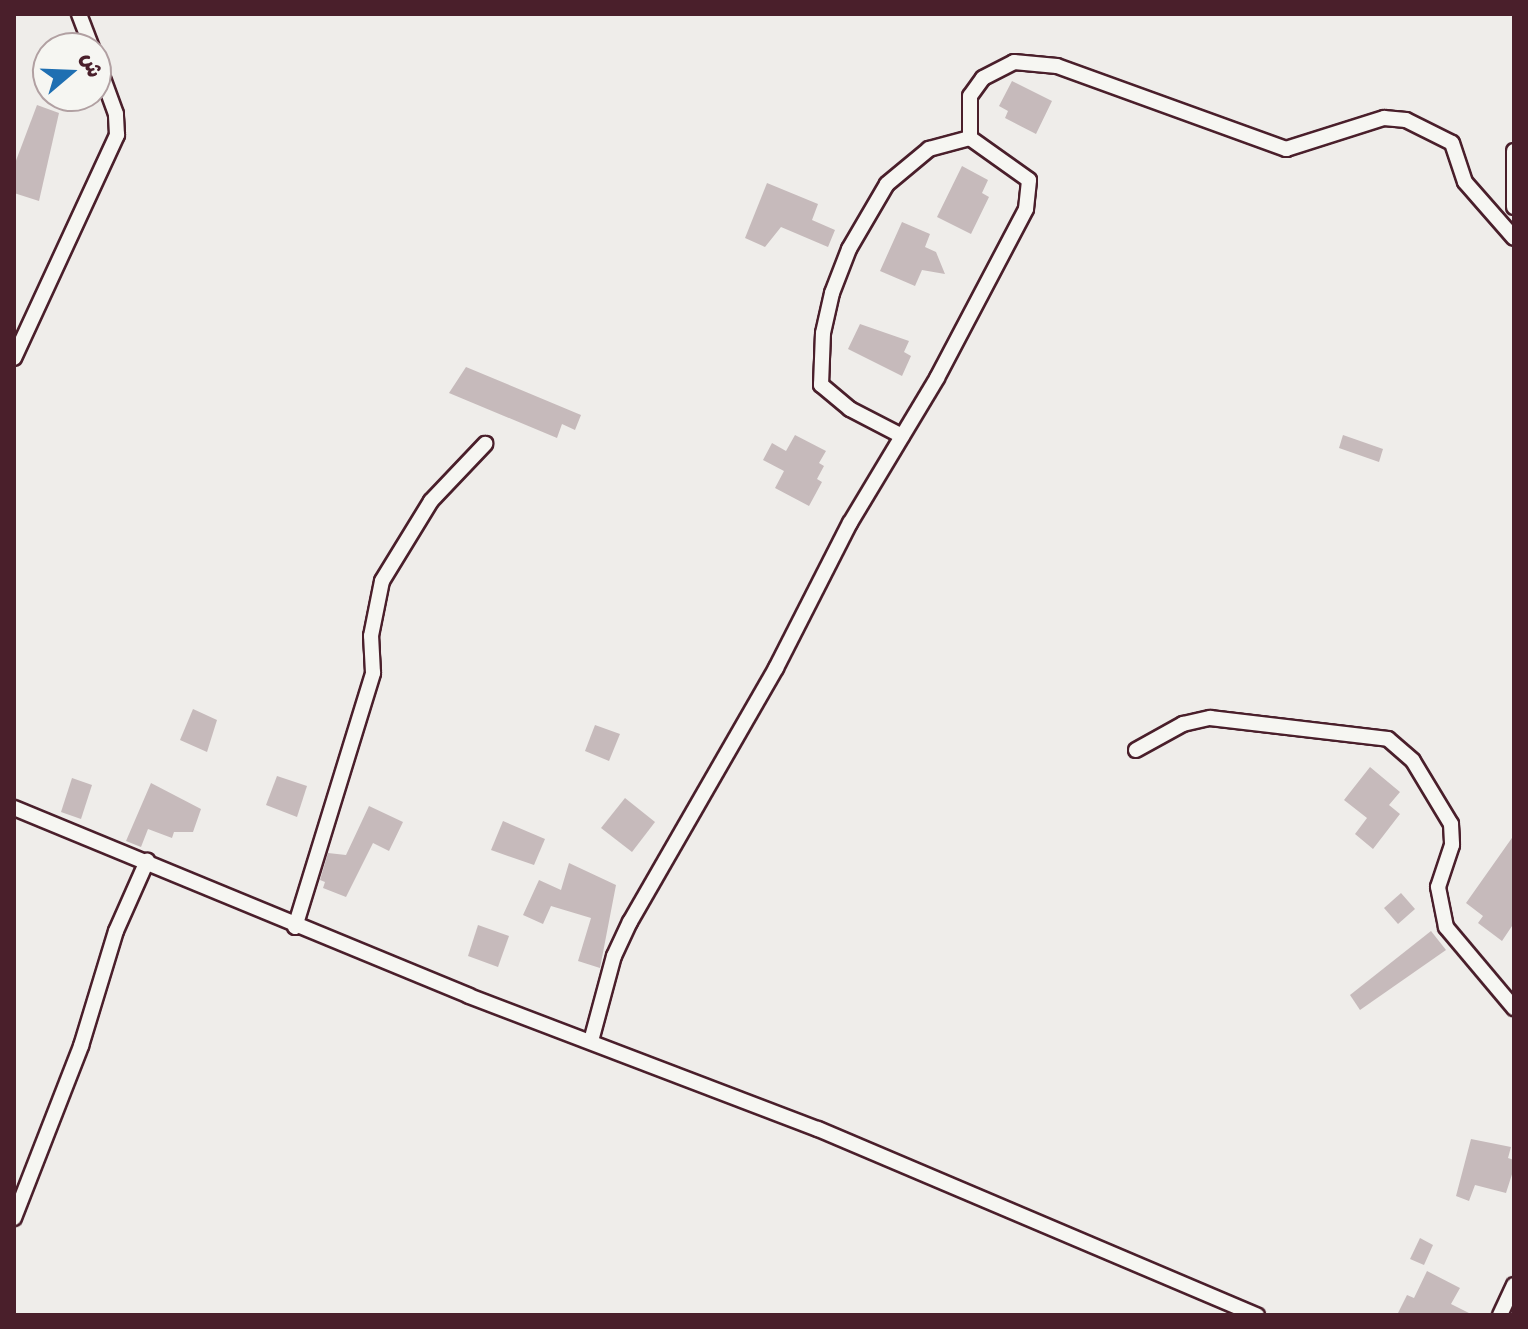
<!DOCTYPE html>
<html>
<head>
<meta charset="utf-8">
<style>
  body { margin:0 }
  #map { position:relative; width:1528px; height:1329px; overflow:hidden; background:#efedea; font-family:Delius,"Playpen Sans Arabic",sans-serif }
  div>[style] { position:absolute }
  .building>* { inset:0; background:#c6babb }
  .roads { filter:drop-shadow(2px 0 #4a1f2b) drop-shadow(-2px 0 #4a1f2b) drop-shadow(0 2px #4a1f2b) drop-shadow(0 -2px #4a1f2b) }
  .minor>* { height:14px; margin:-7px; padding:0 7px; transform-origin:7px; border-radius:7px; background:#f6f6f2 }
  span { translate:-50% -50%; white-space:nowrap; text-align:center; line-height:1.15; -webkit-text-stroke:7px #f6f6f2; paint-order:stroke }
  .frame { position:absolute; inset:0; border:16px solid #4a1f2b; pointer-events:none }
  .north { position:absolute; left:32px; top:32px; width:80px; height:80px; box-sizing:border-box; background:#f6f6f2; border:2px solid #b1a0a2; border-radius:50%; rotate:71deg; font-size:22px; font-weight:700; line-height:32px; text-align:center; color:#4a1f2b }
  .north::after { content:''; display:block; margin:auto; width:28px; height:36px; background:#1f6fb2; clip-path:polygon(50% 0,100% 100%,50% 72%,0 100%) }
</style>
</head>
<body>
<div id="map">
  <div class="building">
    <i style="clip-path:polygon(1012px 81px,1052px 101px,1036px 134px,1005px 118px,1008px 111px,999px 106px)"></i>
    <i style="clip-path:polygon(37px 105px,59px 113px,39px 201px,14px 193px,14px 166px)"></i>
    <i style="clip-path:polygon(962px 166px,988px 180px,982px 193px,989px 197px,971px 234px,937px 217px)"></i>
    <i style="clip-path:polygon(767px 183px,818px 204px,812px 220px,835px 230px,828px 247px,781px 227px,765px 247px,745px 238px)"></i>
    <i style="clip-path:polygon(902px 222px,930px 234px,925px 247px,936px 252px,945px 274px,922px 270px,915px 286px,880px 271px)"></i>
    <i style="clip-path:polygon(860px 324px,909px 341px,904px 352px,911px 356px,902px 376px,848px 349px)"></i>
    <i style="clip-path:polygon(466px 367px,581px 415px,575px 430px,562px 424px,557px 438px,449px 393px)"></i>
    <i style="clip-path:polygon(795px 435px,826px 451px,819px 463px,824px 466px,817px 479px,822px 482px,809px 506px,775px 488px,784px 471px,763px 460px,772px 443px,786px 451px)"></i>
    <i style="clip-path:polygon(1343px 435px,1383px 449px,1379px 462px,1339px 448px)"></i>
    <i style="clip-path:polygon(193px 709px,217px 720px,207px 752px,180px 740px)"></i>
    <i style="clip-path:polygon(595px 725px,620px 734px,609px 761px,585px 751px)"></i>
    <i style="clip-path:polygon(1370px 767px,1400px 792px,1389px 805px,1400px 814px,1373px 849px,1355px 834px,1367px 818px,1344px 800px)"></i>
    <i style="clip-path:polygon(277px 776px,307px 786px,297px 817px,266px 805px)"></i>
    <i style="clip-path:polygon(72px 778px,92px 785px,81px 819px,61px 812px)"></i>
    <i style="clip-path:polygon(151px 783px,201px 809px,193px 832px,174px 832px,172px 838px,148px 829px,141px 847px,126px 841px)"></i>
    <i style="clip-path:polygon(625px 798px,655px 822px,632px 852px,601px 828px)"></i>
    <i style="clip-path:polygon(369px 806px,403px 822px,389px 851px,373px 843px,346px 897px,323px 888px,325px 882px,320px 880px,328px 853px,346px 855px)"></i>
    <i style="clip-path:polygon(503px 821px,545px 839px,534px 865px,491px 850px)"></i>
    <i style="clip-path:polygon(1514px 835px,1514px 923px,1502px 941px,1478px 923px,1483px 916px,1466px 903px)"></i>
    <i style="clip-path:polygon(569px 863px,616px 885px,600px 968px,578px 961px,591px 918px,551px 906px,543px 924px,523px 915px,539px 880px,561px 890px)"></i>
    <i style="clip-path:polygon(1401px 893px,1415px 909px,1398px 924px,1384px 908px)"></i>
    <i style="clip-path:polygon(478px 925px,509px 936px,498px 967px,468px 956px)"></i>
    <i style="clip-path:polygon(1431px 931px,1446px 950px,1360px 1010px,1350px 995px)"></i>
    <i style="clip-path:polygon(1471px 1139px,1511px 1147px,1508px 1158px,1514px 1160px,1514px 1168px,1506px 1193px,1475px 1185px,1469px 1201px,1456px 1196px)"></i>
    <i style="clip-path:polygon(1420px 1238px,1433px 1245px,1424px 1265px,1410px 1259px)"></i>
    <i style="clip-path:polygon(1427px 1271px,1460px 1288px,1451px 1304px,1473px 1315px,1397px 1315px,1407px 1295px,1414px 1298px)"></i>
  </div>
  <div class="roads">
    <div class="minor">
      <i style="left:79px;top:14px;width:36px;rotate:69deg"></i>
      <i style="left:1514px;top:151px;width:56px;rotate:90deg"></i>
      <i style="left:14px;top:358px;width:246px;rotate:-65.2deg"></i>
      <i style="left:117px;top:135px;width:21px;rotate:-93deg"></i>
      <i style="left:116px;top:114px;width:59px;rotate:-110deg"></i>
      <i style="left:902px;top:436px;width:59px;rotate:-152.6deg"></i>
      <i style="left:850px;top:409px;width:38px;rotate:-140deg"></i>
      <i style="left:821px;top:385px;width:52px;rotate:-87.8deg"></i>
      <i style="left:823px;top:333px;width:41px;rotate:-77.3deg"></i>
      <i style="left:832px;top:293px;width:47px;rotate:-68.9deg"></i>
      <i style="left:849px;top:249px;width:75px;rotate:-59.7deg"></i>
      <i style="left:887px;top:184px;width:55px;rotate:-39.8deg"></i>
      <i style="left:929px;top:149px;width:42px;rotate:-15deg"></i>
      <i style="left:1136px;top:750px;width:54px;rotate:-29deg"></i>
      <i style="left:1183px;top:724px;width:28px;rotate:-13deg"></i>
      <i style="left:1210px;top:718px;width:179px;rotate:6.7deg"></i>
      <i style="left:1388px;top:739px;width:33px;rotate:41deg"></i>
      <i style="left:1413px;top:761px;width:74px;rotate:58.9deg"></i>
      <i style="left:1451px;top:824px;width:21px;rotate:87deg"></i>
      <i style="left:1452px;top:845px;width:44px;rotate:108.4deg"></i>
      <i style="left:1438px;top:887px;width:41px;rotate:78.7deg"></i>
      <i style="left:1446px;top:927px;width:106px;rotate:50deg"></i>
      <i style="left:14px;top:808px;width:492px;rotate:22.4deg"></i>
      <i style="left:469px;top:996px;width:373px;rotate:20.9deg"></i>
      <i style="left:818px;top:1129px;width:477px;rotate:23deg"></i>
      <i style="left:295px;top:927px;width:266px;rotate:-72.9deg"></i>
      <i style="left:373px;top:673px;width:37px;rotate:-93deg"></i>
      <i style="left:371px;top:636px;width:56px;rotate:-78.7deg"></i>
      <i style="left:382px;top:581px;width:94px;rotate:-58.5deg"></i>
      <i style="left:431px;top:501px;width:79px;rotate:-46.5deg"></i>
      <i style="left:591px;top:1041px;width:88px;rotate:-74.9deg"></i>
      <i style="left:614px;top:956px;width:38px;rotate:-65deg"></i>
      <i style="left:630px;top:922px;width:293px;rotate:-60.1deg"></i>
      <i style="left:776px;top:668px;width:163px;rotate:-63deg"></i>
      <i style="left:850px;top:523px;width:169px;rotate:-59deg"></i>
      <i style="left:937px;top:378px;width:191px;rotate:-62.2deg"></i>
      <i style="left:1026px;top:209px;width:29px;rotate:-84deg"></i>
      <i style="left:1029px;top:180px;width:72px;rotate:-144.6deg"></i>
      <i style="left:970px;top:138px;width:42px;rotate:-90deg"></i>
      <i style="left:970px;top:96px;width:22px;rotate:-54deg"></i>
      <i style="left:983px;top:78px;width:35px;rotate:-27deg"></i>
      <i style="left:1014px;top:62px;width:43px;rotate:5.3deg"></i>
      <i style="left:1057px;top:66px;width:244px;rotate:19.9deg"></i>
      <i style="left:1286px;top:149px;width:103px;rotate:-17.6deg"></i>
      <i style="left:1384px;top:118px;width:22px;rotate:5deg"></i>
      <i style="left:1406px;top:120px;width:51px;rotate:26.6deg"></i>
      <i style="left:1452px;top:143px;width:41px;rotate:71.6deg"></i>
      <i style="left:1465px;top:182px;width:74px;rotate:48.8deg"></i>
      <i style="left:14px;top:1218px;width:185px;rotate:-68.7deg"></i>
      <i style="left:81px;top:1046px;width:120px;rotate:-73.1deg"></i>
      <i style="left:116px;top:931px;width:77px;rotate:-66.1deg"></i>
      <i style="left:1500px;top:1315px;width:33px;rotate:-65deg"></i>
    </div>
  </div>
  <div class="frame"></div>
  <div class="north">ش</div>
</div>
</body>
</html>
